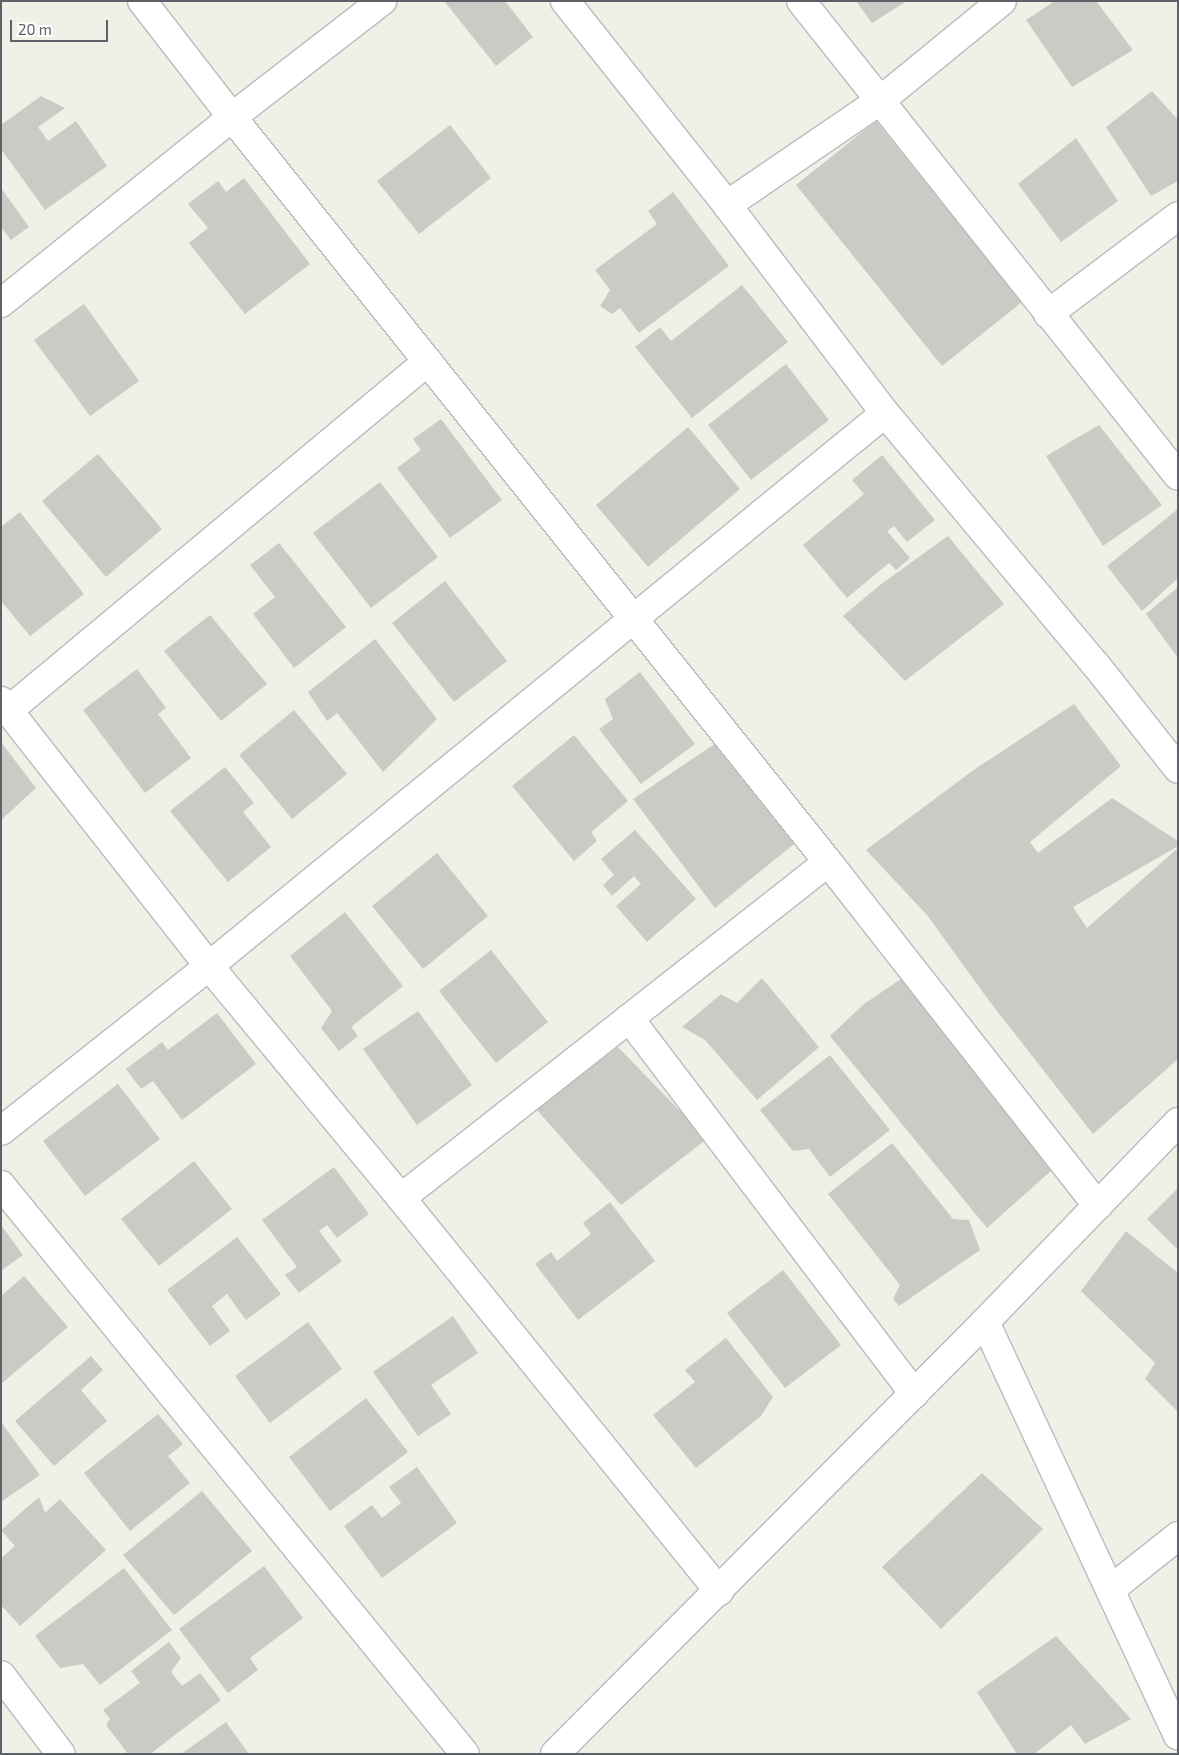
<!DOCTYPE html>
<html>
<head>
<meta charset="utf-8">
<style>
  body { margin:0 }
  #map { position:relative; width:1179px; height:1755px; overflow:hidden; background:#f1f0e7; font-family:"Exo 2",sans-serif }
  div>[style] { position:absolute }
  .building>* { inset:0; background:#cccac4 }
  .roads { filter:drop-shadow(1px 0 #b9bbc0) drop-shadow(-1px 0 #b9bbc0) drop-shadow(0 1px #b9bbc0) drop-shadow(0 -1px #b9bbc0) }
  .minor>* { height:28px; margin:-14px; padding:0 14px; transform-origin:14px; border-radius:14px; background:#fff }
  span { translate:-50% -50%; white-space:nowrap; text-align:center; line-height:1.15; -webkit-text-stroke:4px #fff; paint-order:stroke }
  .frame { position:absolute; inset:0; border:2px solid #5e6167; pointer-events:none }
  .scale { position:absolute; left:10px; top:20px; width:98px; height:22px; box-sizing:border-box; border:2px solid #5e6167; border-top:0; padding-left:6px; font-size:15px; line-height:18px; white-space:nowrap; color:#5e6167; -webkit-text-stroke:4px #fff; paint-order:stroke }
</style>
</head>
<body>
<div id="map">
  <div class="building">
    <i style="clip-path:polygon(444px 1px,505px 1px,533px 37px,496px 66px)"></i>
    <i style="clip-path:polygon(856px 1px,907px 1px,872px 23px)"></i>
    <i style="clip-path:polygon(1055px 1px,1096px 1px,1133px 50px,1072px 87px,1026px 20px)"></i>
    <i style="clip-path:polygon(1152px 91px,1178px 120px,1178px 181px,1151px 196px,1106px 127px)"></i>
    <i style="clip-path:polygon(41px 96px,65px 108px,38px 127px,48px 141px,76px 121px,107px 166px,45px 210px,1px 149px,1px 125px)"></i>
    <i style="clip-path:polygon(876px 121px,1022px 302px,942px 366px,796px 185px)"></i>
    <i style="clip-path:polygon(450px 125px,491px 178px,419px 234px,377px 181px)"></i>
    <i style="clip-path:polygon(1076px 138px,1118px 201px,1061px 242px,1018px 184px)"></i>
    <i style="clip-path:polygon(244px 178px,310px 264px,245px 314px,189px 243px,208px 228px,188px 204px,218px 181px,226px 192px)"></i>
    <i style="clip-path:polygon(1px 188px,29px 227px,11px 240px,1px 227px)"></i>
    <i style="clip-path:polygon(673px 192px,729px 266px,639px 333px,620px 308px,612px 314px,600px 306px,610px 290px,595px 270px,657px 224px,648px 211px)"></i>
    <i style="clip-path:polygon(742px 285px,788px 342px,692px 418px,635px 347px,660px 327px,671px 341px)"></i>
    <i style="clip-path:polygon(84px 304px,139px 381px,90px 416px,34px 340px)"></i>
    <i style="clip-path:polygon(786px 364px,829px 420px,751px 480px,708px 425px)"></i>
    <i style="clip-path:polygon(441px 419px,502px 500px,450px 538px,397px 468px,421px 450px,413px 439px)"></i>
    <i style="clip-path:polygon(1099px 425px,1162px 505px,1103px 546px,1046px 456px)"></i>
    <i style="clip-path:polygon(688px 427px,740px 489px,648px 567px,596px 505px)"></i>
    <i style="clip-path:polygon(98px 454px,162px 529px,106px 577px,42px 501px)"></i>
    <i style="clip-path:polygon(882px 455px,935px 520px,907px 542px,894px 526px,887px 531px,910px 558px,896px 570px,889px 563px,847px 598px,803px 545px,864px 494px,852px 480px)"></i>
    <i style="clip-path:polygon(380px 482px,438px 557px,371px 608px,313px 533px)"></i>
    <i style="clip-path:polygon(1178px 509px,1178px 578px,1142px 611px,1107px 566px)"></i>
    <i style="clip-path:polygon(20px 512px,84px 594px,30px 636px,1px 601px,1px 527px)"></i>
    <i style="clip-path:polygon(948px 536px,1004px 604px,905px 681px,843px 616px,880px 585px)"></i>
    <i style="clip-path:polygon(279px 543px,346px 627px,294px 668px,253px 614px,275px 597px,250px 565px)"></i>
    <i style="clip-path:polygon(445px 581px,507px 661px,454px 702px,392px 623px)"></i>
    <i style="clip-path:polygon(1178px 587px,1178px 658px,1146px 614px)"></i>
    <i style="clip-path:polygon(210px 615px,267px 684px,221px 721px,164px 651px)"></i>
    <i style="clip-path:polygon(375px 639px,437px 719px,383px 772px,337px 713px,327px 721px,308px 692px)"></i>
    <i style="clip-path:polygon(137px 669px,166px 708px,158px 714px,191px 758px,145px 793px,83px 710px)"></i>
    <i style="clip-path:polygon(640px 672px,695px 744px,641px 784px,599px 729px,613px 719px,605px 699px)"></i>
    <i style="clip-path:polygon(1074px 704px,1121px 766px,1030px 842px,1038px 853px,1112px 798px,1178px 841px,1178px 846px,1073px 907px,1087px 928px,1178px 848px,1178px 1059px,1093px 1134px,987px 998px,927px 915px,866px 850px,975px 769px)"></i>
    <i style="clip-path:polygon(294px 710px,347px 774px,292px 819px,239px 755px)"></i>
    <i style="clip-path:polygon(574px 735px,628px 801px,591px 832px,597px 841px,574px 861px,512px 786px)"></i>
    <i style="clip-path:polygon(1px 742px,36px 788px,1px 820px)"></i>
    <i style="clip-path:polygon(716px 743px,794px 844px,715px 908px,633px 799px)"></i>
    <i style="clip-path:polygon(225px 767px,254px 803px,243px 812px,271px 847px,228px 882px,170px 811px)"></i>
    <i style="clip-path:polygon(635px 830px,696px 899px,647px 942px,616px 906px,641px 884px,634px 876px,612px 896px,603px 885px,614px 875px,601px 859px)"></i>
    <i style="clip-path:polygon(437px 853px,488px 916px,423px 969px,372px 906px)"></i>
    <i style="clip-path:polygon(345px 912px,403px 986px,351px 1027px,358px 1036px,339px 1051px,321px 1028px,332px 1011px,290px 956px)"></i>
    <i style="clip-path:polygon(491px 950px,548px 1022px,496px 1063px,439px 991px)"></i>
    <i style="clip-path:polygon(762px 978px,819px 1047px,757px 1100px,705px 1040px,682px 1027px,721px 994px,737px 1003px)"></i>
    <i style="clip-path:polygon(901px 979px,1052px 1170px,987px 1228px,830px 1036px,864px 1004px)"></i>
    <i style="clip-path:polygon(418px 1011px,472px 1085px,417px 1125px,363px 1049px)"></i>
    <i style="clip-path:polygon(217px 1013px,256px 1064px,182px 1120px,153px 1081px,141px 1089px,126px 1069px,162px 1042px,168px 1050px)"></i>
    <i style="clip-path:polygon(618px 1047px,707px 1139px,621px 1205px,536px 1109px)"></i>
    <i style="clip-path:polygon(830px 1055px,890px 1130px,830px 1177px,809px 1149px,793px 1151px,760px 1110px)"></i>
    <i style="clip-path:polygon(118px 1084px,160px 1139px,85px 1196px,43px 1141px)"></i>
    <i style="clip-path:polygon(892px 1143px,953px 1219px,969px 1220px,980px 1250px,899px 1306px,893px 1299px,900px 1285px,828px 1194px)"></i>
    <i style="clip-path:polygon(194px 1161px,232px 1209px,159px 1266px,121px 1219px)"></i>
    <i style="clip-path:polygon(334px 1167px,369px 1214px,337px 1238px,327px 1225px,319px 1231px,342px 1261px,299px 1293px,285px 1275px,297px 1267px,262px 1220px)"></i>
    <i style="clip-path:polygon(1178px 1188px,1178px 1250px,1147px 1219px)"></i>
    <i style="clip-path:polygon(610px 1202px,655px 1261px,578px 1320px,535px 1264px,551px 1252px,557px 1261px,591px 1234px,583px 1223px)"></i>
    <i style="clip-path:polygon(1px 1225px,23px 1255px,1px 1271px)"></i>
    <i style="clip-path:polygon(1126px 1231px,1178px 1273px,1178px 1412px,1145px 1379px,1155px 1363px,1081px 1291px)"></i>
    <i style="clip-path:polygon(237px 1237px,281px 1294px,246px 1320px,227px 1294px,212px 1306px,230px 1331px,210px 1346px,167px 1290px)"></i>
    <i style="clip-path:polygon(783px 1270px,841px 1345px,785px 1388px,727px 1313px)"></i>
    <i style="clip-path:polygon(24px 1276px,68px 1327px,1px 1384px,1px 1296px)"></i>
    <i style="clip-path:polygon(453px 1316px,478px 1353px,431px 1385px,451px 1414px,418px 1436px,373px 1372px)"></i>
    <i style="clip-path:polygon(308px 1322px,342px 1369px,270px 1423px,235px 1376px)"></i>
    <i style="clip-path:polygon(726px 1338px,773px 1397px,761px 1416px,696px 1468px,653px 1415px,695px 1382px,685px 1370px)"></i>
    <i style="clip-path:polygon(91px 1356px,103px 1370px,81px 1390px,107px 1421px,54px 1466px,15px 1421px)"></i>
    <i style="clip-path:polygon(366px 1398px,408px 1452px,330px 1511px,289px 1457px)"></i>
    <i style="clip-path:polygon(158px 1414px,183px 1444px,168px 1456px,190px 1483px,130px 1531px,84px 1473px)"></i>
    <i style="clip-path:polygon(1px 1422px,40px 1475px,1px 1502px)"></i>
    <i style="clip-path:polygon(417px 1467px,457px 1523px,382px 1578px,344px 1526px,372px 1505px,382px 1518px,401px 1503px,389px 1487px)"></i>
    <i style="clip-path:polygon(982px 1473px,1043px 1529px,941px 1629px,882px 1567px)"></i>
    <i style="clip-path:polygon(202px 1491px,252px 1551px,174px 1615px,123px 1555px)"></i>
    <i style="clip-path:polygon(39px 1497px,45px 1513px,60px 1499px,106px 1550px,20px 1626px,1px 1605px,1px 1558px,15px 1546px,1px 1530px)"></i>
    <i style="clip-path:polygon(264px 1566px,303px 1618px,250px 1658px,258px 1670px,228px 1693px,179px 1629px)"></i>
    <i style="clip-path:polygon(124px 1568px,172px 1630px,100px 1685px,83px 1664px,60px 1668px,35px 1636px)"></i>
    <i style="clip-path:polygon(1056px 1636px,1131px 1719px,1085px 1744px,1071px 1725px,1034px 1754px,1017px 1754px,977px 1692px)"></i>
    <i style="clip-path:polygon(169px 1642px,181px 1658px,171px 1672px,182px 1686px,200px 1673px,221px 1700px,150px 1754px,128px 1754px,106px 1725px,110px 1719px,103px 1710px,140px 1683px,131px 1671px)"></i>
    <i style="clip-path:polygon(226px 1722px,249px 1754px,181px 1754px)"></i>
  </div>
  <div class="roads">
    <div class="minor">
      <i style="left:142px;top:1px;width:147px;rotate:52.2deg"></i>
      <i style="left:232px;top:117px;width:954px;rotate:51.34deg"></i>
      <i style="left:828px;top:862px;width:437px;rotate:51.9deg"></i>
      <i style="left:565px;top:1px;width:260px;rotate:51.5deg"></i>
      <i style="left:727px;top:205px;width:261px;rotate:52.8deg"></i>
      <i style="left:885px;top:413px;width:329px;rotate:50.1deg"></i>
      <i style="left:1096px;top:665px;width:132px;rotate:51.7deg"></i>
      <i style="left:801px;top:1px;width:606px;rotate:51.56deg"></i>
      <i style="left:727px;top:205px;width:186px;rotate:-34.3deg"></i>
      <i style="left:881px;top:100px;width:156px;rotate:-39.3deg"></i>
      <i style="left:1px;top:303px;width:297px;rotate:-38.8deg"></i>
      <i style="left:232px;top:117px;width:190px;rotate:-37.7deg"></i>
      <i style="left:1048px;top:314px;width:163px;rotate:-37deg"></i>
      <i style="left:1px;top:701px;width:337px;rotate:51.9deg"></i>
      <i style="left:209px;top:966px;width:301px;rotate:50.4deg"></i>
      <i style="left:401px;top:1198px;width:506px;rotate:51.02deg"></i>
      <i style="left:9px;top:710px;width:545px;rotate:-39.79deg"></i>
      <i style="left:629px;top:1018px;width:472px;rotate:52.8deg"></i>
      <i style="left:1px;top:1131px;width:265px;rotate:-38.4deg"></i>
      <i style="left:209px;top:966px;width:873px;rotate:-39.28deg"></i>
      <i style="left:1px;top:1185px;width:734px;rotate:50.8deg"></i>
      <i style="left:401px;top:1198px;width:543px;rotate:-38.2deg"></i>
      <i style="left:985px;top:1322px;width:456px;rotate:65deg"></i>
      <i style="left:1110px;top:1590px;width:87px;rotate:-38.5deg"></i>
      <i style="left:1px;top:1675px;width:99px;rotate:52.8deg"></i>
      <i style="left:555px;top:1754px;width:610px;rotate:-45.13deg"></i>
      <i style="left:985px;top:1322px;width:278px;rotate:-46deg"></i>
    </div>
  </div>
  <div class="frame"></div>
  <div class="scale">20 m</div>
</div>
</body>
</html>
